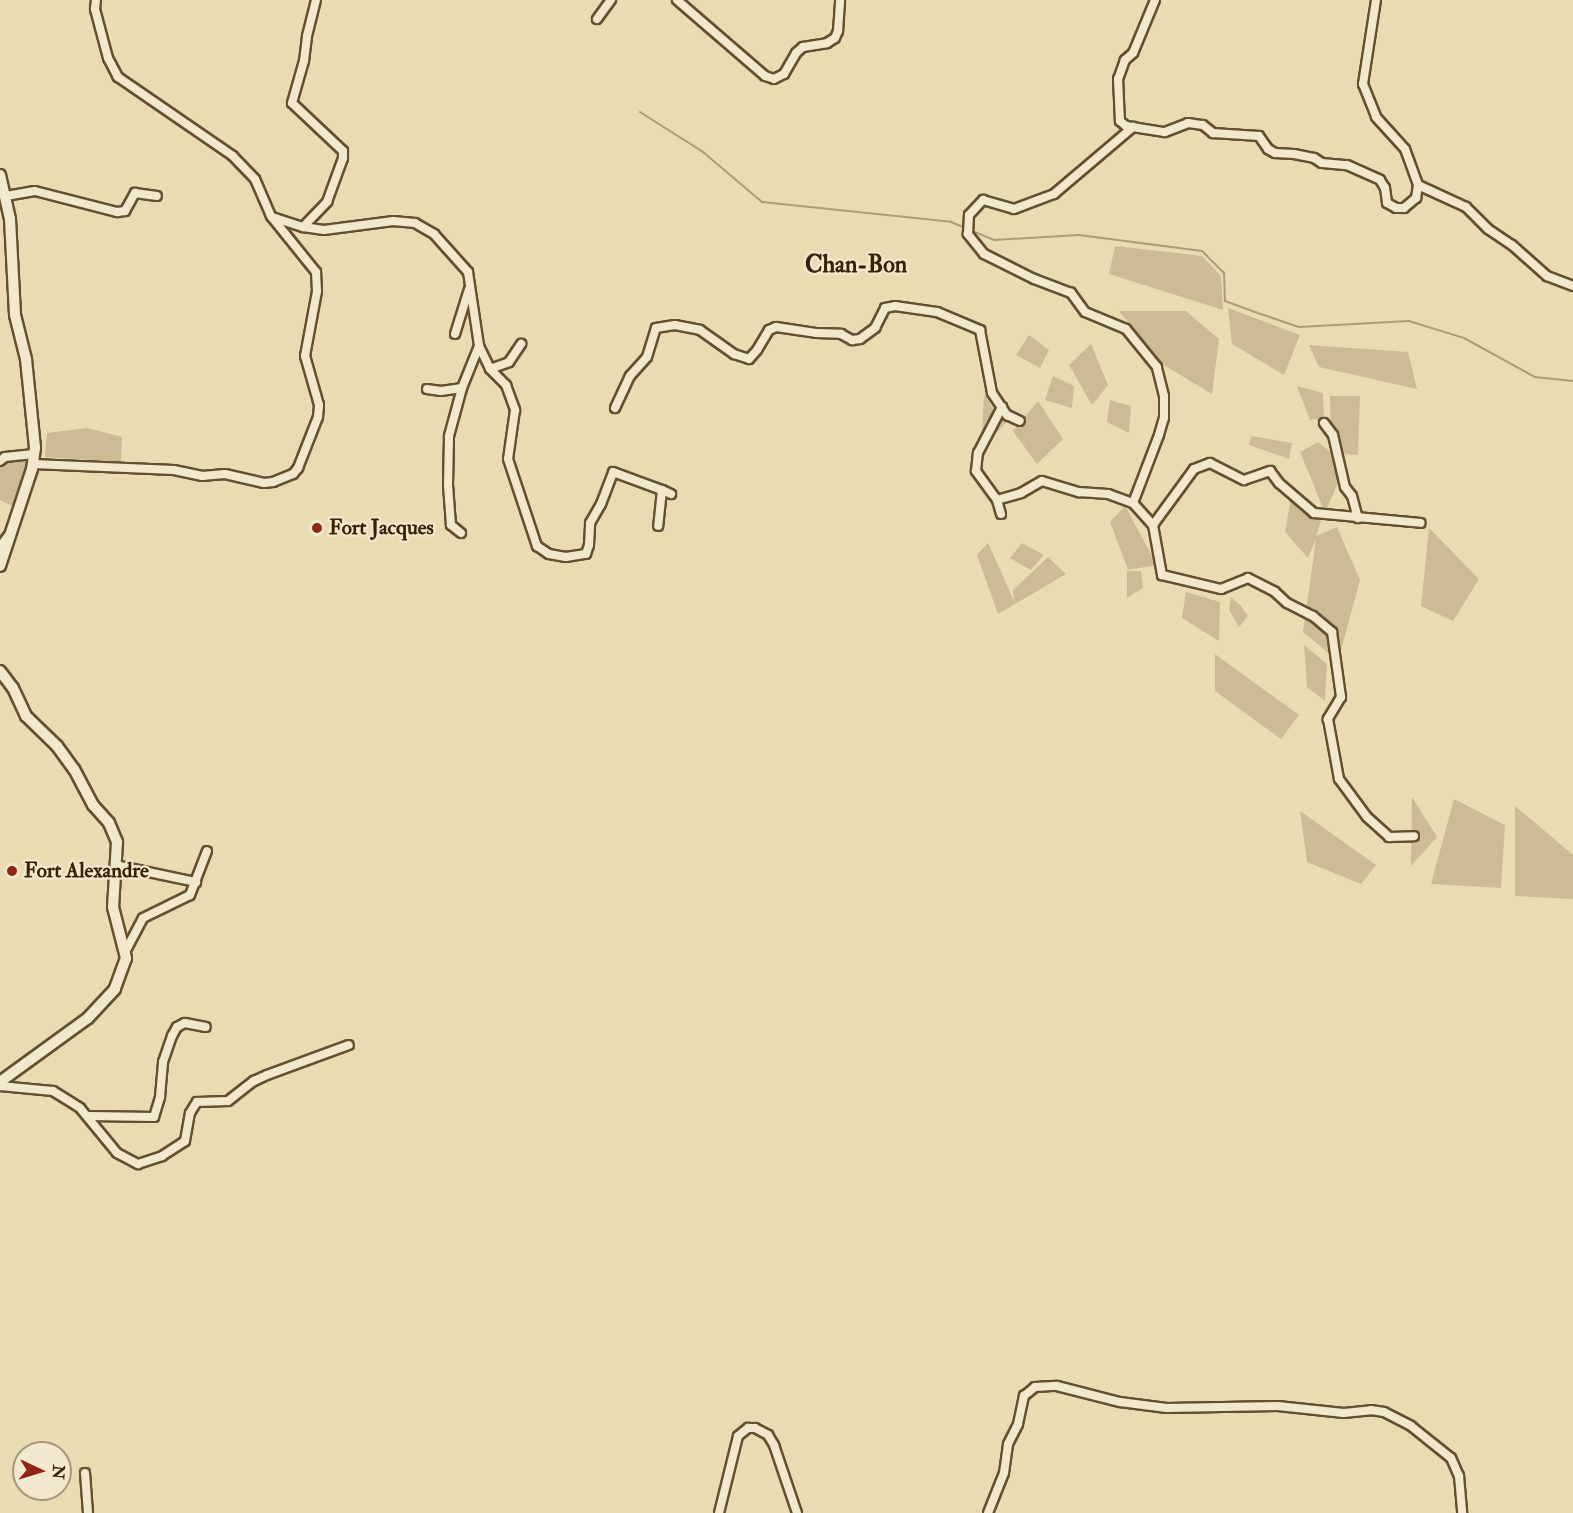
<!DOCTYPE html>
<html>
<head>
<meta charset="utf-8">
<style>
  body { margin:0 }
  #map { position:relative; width:1573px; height:1513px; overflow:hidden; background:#e9dcb2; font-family:"IM FELL Double Pica",serif }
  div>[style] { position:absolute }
  .green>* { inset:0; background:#cbbc95 }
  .stream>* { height:2px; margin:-1px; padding:0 1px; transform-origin:1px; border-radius:1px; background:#ad9c77 }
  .roads { filter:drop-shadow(2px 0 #645030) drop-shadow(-2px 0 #645030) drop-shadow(0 2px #645030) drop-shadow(0 -2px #645030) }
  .street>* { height:8px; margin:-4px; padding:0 4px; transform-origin:4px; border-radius:4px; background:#f1e8cd }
  .secondary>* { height:10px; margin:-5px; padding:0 5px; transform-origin:5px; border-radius:5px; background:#f1e8cd }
  .dots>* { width:16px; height:16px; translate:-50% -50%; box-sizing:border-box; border:3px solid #f1e8cd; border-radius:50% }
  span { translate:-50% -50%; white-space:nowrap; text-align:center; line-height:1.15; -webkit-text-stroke:4.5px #f1e8cd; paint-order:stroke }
  .poi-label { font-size:21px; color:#382105; font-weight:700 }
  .left { translate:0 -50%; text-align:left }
  .quarter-label { font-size:24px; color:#382105; font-weight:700 }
  .north { position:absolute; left:12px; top:1441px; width:60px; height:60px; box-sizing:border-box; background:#f1e8cd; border:2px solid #a7987d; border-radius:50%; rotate:94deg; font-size:16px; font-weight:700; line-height:24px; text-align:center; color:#382105 }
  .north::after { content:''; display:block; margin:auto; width:21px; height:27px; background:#8f2418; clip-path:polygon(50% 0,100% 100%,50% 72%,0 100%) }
</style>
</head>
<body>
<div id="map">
  <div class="green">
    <i style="clip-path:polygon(1115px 246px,1202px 256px,1221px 276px,1223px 310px,1109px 274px)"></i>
    <i style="clip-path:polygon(1228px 308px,1300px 335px,1284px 375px,1232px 344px)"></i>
    <i style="clip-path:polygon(1119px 311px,1186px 311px,1219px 339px,1212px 394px,1162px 364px)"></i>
    <i style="clip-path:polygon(1029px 335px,1049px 350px,1040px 368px,1016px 355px)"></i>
    <i style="clip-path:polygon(1091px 344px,1108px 385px,1092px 405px,1069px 365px)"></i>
    <i style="clip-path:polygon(1309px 345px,1408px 352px,1417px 389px,1319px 367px)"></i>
    <i style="clip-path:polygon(1053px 376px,1074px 386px,1072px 408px,1045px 400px)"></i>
    <i style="clip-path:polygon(1297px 386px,1323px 393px,1324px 418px,1310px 420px)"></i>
    <i style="clip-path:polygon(984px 394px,993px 409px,1006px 423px,981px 448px)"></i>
    <i style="clip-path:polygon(1330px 396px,1360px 396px,1358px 455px,1332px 453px,1346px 464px,1325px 513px,1300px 452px,1318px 442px,1331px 452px)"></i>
    <i style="clip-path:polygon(1110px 400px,1131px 406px,1129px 433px,1107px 422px)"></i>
    <i style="clip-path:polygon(1038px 401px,1063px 439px,1037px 464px,1013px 431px)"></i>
    <i style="clip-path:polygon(87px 428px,122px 437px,121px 462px,45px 457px,47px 433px)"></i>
    <i style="clip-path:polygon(1251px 436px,1292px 443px,1289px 459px,1249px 445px)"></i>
    <i style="clip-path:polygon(28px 459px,24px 477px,14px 507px,0 500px,0 464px)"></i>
    <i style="clip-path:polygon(1291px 498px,1321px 521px,1316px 536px,1337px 527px,1360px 580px,1338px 661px,1303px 632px,1316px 539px,1308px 558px,1285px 532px)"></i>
    <i style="clip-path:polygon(1125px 506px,1157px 565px,1128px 570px,1110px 522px)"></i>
    <i style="clip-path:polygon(1429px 528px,1479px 579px,1453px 621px,1421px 606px)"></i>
    <i style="clip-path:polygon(988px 543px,1014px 601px,1013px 590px,1048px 557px,1066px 574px,998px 614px,977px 555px)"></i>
    <i style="clip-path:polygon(1022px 543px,1044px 555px,1031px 570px,1010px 558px)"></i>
    <i style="clip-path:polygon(1127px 571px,1141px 571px,1143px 588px,1127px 598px)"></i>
    <i style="clip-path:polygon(1186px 592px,1220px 602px,1219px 641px,1182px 618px)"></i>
    <i style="clip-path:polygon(1231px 597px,1241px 606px,1248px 616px,1239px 627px,1229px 610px)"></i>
    <i style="clip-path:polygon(1304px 645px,1327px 664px,1325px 701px,1307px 687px)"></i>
    <i style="clip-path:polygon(1215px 654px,1299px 715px,1281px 739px,1215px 691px)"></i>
    <i style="clip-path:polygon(1412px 797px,1437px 837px,1411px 866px)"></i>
    <i style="clip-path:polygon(1454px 799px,1505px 825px,1501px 888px,1431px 884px)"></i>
    <i style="clip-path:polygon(1515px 806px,1573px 855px,1573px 899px,1515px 896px)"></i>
    <i style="clip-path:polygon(1300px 811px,1376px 865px,1361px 884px,1307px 862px)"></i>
  </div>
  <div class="stream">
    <i style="left:640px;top:112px;width:75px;rotate:32.4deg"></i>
    <i style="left:703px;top:152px;width:77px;rotate:40.3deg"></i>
    <i style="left:762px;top:202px;width:190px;rotate:6deg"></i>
    <i style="left:951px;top:222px;width:47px;rotate:22.7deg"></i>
    <i style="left:994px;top:240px;width:85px;rotate:-3.4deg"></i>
    <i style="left:1079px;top:235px;width:124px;rotate:7.4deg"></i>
    <i style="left:1202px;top:251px;width:31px;rotate:45deg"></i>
    <i style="left:1224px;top:273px;width:28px;rotate:88deg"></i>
    <i style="left:1225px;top:301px;width:38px;rotate:20deg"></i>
    <i style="left:1261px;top:314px;width:40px;rotate:18.9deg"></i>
    <i style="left:1299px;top:327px;width:110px;rotate:-3.1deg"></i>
    <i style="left:1409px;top:321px;width:58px;rotate:17.2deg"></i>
    <i style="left:1464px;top:338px;width:81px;rotate:28.8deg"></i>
    <i style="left:1535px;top:377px;width:38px;rotate:6deg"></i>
  </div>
  <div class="roads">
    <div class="street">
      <i style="left:677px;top:0;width:116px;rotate:40.8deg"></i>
      <i style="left:765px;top:76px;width:9px;rotate:18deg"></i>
      <i style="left:774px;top:79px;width:11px;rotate:-27deg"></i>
      <i style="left:784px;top:74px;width:24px;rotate:-60deg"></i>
      <i style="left:796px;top:53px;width:9px;rotate:-41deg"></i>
      <i style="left:803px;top:47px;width:24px;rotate:-9deg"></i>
      <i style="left:827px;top:43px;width:9px;rotate:-32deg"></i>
      <i style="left:835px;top:38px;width:8px;rotate:-67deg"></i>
      <i style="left:838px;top:31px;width:31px;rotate:-86deg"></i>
      <i style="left:1155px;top:0;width:57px;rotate:112.5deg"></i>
      <i style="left:1133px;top:53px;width:11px;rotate:139deg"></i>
      <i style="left:1125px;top:60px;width:20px;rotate:110deg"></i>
      <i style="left:1118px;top:79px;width:42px;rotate:87.3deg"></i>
      <i style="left:1120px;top:121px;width:8px;rotate:40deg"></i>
      <i style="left:1126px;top:126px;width:39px;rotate:9deg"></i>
      <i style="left:1165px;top:132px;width:25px;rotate:-21deg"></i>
      <i style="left:1188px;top:123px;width:15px;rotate:8deg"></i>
      <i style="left:1203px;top:125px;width:13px;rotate:39deg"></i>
      <i style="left:1213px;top:133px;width:46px;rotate:3.7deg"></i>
      <i style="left:1259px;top:136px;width:16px;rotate:55deg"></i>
      <i style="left:1268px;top:149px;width:8px;rotate:30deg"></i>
      <i style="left:1275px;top:153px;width:19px;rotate:3deg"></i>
      <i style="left:1294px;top:154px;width:20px;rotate:11deg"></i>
      <i style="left:1314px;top:158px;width:9px;rotate:32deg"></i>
      <i style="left:1322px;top:163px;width:25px;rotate:5deg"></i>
      <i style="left:1347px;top:165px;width:36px;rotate:24deg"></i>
      <i style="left:1380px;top:180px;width:9px;rotate:58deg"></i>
      <i style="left:1385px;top:188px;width:15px;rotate:82deg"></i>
      <i style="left:1387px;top:203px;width:10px;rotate:29deg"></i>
      <i style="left:1396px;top:208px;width:8px"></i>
      <i style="left:1404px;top:208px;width:16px;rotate:-40deg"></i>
      <i style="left:1416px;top:198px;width:13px;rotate:-81deg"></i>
      <i style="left:1376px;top:0;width:85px;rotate:98.8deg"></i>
      <i style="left:1363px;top:84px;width:35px;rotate:68deg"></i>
      <i style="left:1376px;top:117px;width:43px;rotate:47.8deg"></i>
      <i style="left:1405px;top:149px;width:38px;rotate:70deg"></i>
      <i style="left:1418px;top:185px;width:53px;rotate:24.6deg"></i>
      <i style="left:1466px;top:207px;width:31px;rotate:45deg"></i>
      <i style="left:1488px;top:229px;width:29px;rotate:34deg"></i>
      <i style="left:1512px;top:245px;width:47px;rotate:41.5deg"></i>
      <i style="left:1547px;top:276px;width:28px;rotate:21deg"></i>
      <i style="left:597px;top:19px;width:24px;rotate:-54deg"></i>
      <i style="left:6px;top:196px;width:29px;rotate:-10deg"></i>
      <i style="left:35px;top:191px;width:85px;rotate:14.4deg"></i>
      <i style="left:117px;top:212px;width:8px;rotate:-7deg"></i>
      <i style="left:125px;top:211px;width:21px;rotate:-61deg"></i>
      <i style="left:135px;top:193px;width:22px;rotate:8deg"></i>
      <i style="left:272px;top:217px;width:33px;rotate:18deg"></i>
      <i style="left:303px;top:227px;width:21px;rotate:8deg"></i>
      <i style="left:324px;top:230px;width:70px;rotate:-7.4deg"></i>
      <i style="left:393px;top:221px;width:22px;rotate:5deg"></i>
      <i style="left:415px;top:223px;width:22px;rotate:30deg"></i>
      <i style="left:434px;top:234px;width:51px;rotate:48.2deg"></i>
      <i style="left:468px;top:272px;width:75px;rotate:81.5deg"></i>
      <i style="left:479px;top:346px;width:25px;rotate:64deg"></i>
      <i style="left:490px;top:369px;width:23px;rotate:45deg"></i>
      <i style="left:506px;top:385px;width:27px;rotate:70deg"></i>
      <i style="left:515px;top:410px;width:49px;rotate:98.1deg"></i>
      <i style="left:508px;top:459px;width:92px;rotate:71.6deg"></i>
      <i style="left:537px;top:546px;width:14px;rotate:34deg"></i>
      <i style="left:549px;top:554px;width:17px;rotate:10deg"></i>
      <i style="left:566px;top:557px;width:20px;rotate:-9deg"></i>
      <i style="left:586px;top:554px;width:9px;rotate:-72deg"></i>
      <i style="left:589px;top:545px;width:22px;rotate:-87deg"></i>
      <i style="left:590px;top:523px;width:22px;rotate:-60deg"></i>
      <i style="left:601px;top:504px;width:34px;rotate:-69deg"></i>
      <i style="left:613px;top:472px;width:52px;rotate:20.2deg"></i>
      <i style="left:662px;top:490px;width:36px;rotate:96deg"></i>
      <i style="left:303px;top:227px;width:35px;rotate:-46deg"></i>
      <i style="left:327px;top:202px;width:47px;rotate:-70deg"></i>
      <i style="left:343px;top:158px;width:7px;rotate:-90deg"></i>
      <i style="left:343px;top:151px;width:70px;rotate:-136.7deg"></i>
      <i style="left:292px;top:103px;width:44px;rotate:-74.1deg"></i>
      <i style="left:304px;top:61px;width:25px;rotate:-83deg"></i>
      <i style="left:307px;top:36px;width:37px;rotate:-76deg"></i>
      <i style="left:455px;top:334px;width:47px;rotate:-72.7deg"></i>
      <i style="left:490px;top:369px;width:20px;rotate:-20deg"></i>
      <i style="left:509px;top:362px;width:22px;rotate:-56deg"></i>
      <i style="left:427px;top:389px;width:14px;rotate:8deg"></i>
      <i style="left:441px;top:391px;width:21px;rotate:-8deg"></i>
      <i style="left:462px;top:388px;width:45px;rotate:-68deg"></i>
      <i style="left:615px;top:408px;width:35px;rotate:-65deg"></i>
      <i style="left:630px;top:376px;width:25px;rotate:-48deg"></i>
      <i style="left:647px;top:357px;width:30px;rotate:-73deg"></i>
      <i style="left:656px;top:328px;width:19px;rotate:-9deg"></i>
      <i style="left:675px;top:325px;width:25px;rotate:11deg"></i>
      <i style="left:700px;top:330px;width:42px;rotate:35.2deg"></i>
      <i style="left:734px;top:354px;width:16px;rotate:18deg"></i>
      <i style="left:749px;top:359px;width:12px;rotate:-48deg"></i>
      <i style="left:757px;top:350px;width:23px;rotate:-59deg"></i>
      <i style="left:769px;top:330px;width:8px;rotate:-23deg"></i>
      <i style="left:776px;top:327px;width:40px;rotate:8.5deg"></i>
      <i style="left:816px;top:333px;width:25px;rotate:2deg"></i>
      <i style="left:841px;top:334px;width:13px;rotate:29deg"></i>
      <i style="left:852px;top:340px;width:8px;rotate:-7deg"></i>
      <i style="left:860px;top:339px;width:19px;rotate:-36deg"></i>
      <i style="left:875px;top:328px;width:22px;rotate:-63deg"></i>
      <i style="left:885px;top:308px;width:10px;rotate:-11deg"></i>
      <i style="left:895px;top:306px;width:42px;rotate:8.1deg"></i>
      <i style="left:937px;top:312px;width:47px;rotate:22.7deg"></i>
      <i style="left:980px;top:330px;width:64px;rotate:79.2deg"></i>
      <i style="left:992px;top:393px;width:27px;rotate:56deg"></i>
      <i style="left:1007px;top:415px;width:14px;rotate:25deg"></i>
      <i style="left:1324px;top:423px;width:15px;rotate:53deg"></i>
      <i style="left:1333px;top:435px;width:53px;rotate:77deg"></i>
      <i style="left:1345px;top:487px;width:11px;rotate:52deg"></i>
      <i style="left:1352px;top:496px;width:23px;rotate:75deg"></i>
      <i style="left:0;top:461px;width:6px;rotate:-39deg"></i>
      <i style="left:5px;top:457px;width:29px;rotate:-6deg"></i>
      <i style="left:33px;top:464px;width:141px;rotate:2.4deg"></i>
      <i style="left:174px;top:470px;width:29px;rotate:12deg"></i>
      <i style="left:202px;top:476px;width:23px;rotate:-5deg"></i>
      <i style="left:225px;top:474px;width:40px;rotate:13deg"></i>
      <i style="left:264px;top:483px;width:9px;rotate:-6deg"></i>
      <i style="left:273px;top:482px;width:22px;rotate:-22deg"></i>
      <i style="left:293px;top:474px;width:8px;rotate:-50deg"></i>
      <i style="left:298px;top:468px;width:55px;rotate:-68.6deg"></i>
      <i style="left:318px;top:417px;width:12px;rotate:-85deg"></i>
      <i style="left:319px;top:405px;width:51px;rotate:-105.9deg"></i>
      <i style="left:305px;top:356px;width:66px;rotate:-79.5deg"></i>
      <i style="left:317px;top:291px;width:19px;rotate:-93deg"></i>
      <i style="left:316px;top:272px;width:72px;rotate:-128.8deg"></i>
      <i style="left:271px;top:216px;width:40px;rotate:-113.4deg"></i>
      <i style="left:255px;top:179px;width:32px;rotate:-134deg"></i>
      <i style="left:233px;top:156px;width:140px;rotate:-145.5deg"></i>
      <i style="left:118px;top:77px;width:21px;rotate:-118deg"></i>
      <i style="left:108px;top:58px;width:51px;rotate:-104.9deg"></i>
      <i style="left:95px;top:9px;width:9px;rotate:-84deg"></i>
      <i style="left:662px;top:490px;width:10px;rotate:24deg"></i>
      <i style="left:997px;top:500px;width:25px;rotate:-16deg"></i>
      <i style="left:1021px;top:493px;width:24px;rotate:-30deg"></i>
      <i style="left:1042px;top:481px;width:39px;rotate:17deg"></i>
      <i style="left:1079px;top:492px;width:29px;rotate:4deg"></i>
      <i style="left:1108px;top:494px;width:27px;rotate:20deg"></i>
      <i style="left:1133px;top:503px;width:73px;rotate:-69.1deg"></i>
      <i style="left:1159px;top:435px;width:18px;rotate:-74deg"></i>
      <i style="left:1164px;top:418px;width:22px;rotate:-90deg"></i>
      <i style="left:1164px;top:396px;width:30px;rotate:-104deg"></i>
      <i style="left:1157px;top:367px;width:49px;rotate:-129.2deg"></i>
      <i style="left:1126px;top:329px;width:44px;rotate:-157.5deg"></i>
      <i style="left:1085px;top:312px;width:24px;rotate:-126deg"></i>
      <i style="left:1071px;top:293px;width:40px;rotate:-159deg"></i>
      <i style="left:1034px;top:279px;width:56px;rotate:-153.4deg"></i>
      <i style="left:984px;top:254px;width:26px;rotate:-129deg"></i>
      <i style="left:968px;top:234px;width:19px;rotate:-87deg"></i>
      <i style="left:969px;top:215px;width:21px;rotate:-47deg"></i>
      <i style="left:983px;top:200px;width:32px;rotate:16deg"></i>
      <i style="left:1014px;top:209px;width:43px;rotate:-20.6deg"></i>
      <i style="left:1054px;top:194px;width:104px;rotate:-40.3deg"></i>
      <i style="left:1133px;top:503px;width:30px;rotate:48deg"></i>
      <i style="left:1153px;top:525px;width:51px;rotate:79.8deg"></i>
      <i style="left:1162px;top:575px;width:61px;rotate:13.3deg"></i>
      <i style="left:1221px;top:589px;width:29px;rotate:-22deg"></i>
      <i style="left:1248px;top:578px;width:30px;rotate:27deg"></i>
      <i style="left:1275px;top:592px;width:16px;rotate:43deg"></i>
      <i style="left:1287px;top:603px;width:29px;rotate:27deg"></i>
      <i style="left:1313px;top:616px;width:25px;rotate:40deg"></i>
      <i style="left:1332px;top:632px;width:66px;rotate:82.1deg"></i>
      <i style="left:1341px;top:697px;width:26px;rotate:121deg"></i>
      <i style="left:1328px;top:719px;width:61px;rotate:79.6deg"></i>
      <i style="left:1339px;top:779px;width:47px;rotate:53.6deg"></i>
      <i style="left:1367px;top:817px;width:30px;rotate:42deg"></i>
      <i style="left:1389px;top:837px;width:25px;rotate:-2deg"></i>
      <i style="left:1001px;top:514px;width:15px;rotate:-106deg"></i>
      <i style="left:997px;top:500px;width:36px;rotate:-126deg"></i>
      <i style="left:976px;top:471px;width:18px;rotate:-84deg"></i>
      <i style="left:978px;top:453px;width:52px;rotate:-62.4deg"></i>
      <i style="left:1153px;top:525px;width:69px;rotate:-53.8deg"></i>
      <i style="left:1194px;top:469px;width:17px;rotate:-21deg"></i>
      <i style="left:1210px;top:463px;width:38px;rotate:27deg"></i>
      <i style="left:1244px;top:480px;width:28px;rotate:-19deg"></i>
      <i style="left:1270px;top:471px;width:15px;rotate:53deg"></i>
      <i style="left:1279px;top:483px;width:46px;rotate:40.6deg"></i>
      <i style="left:1314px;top:513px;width:107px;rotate:5.3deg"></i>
      <i style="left:461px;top:533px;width:13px;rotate:-141deg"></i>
      <i style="left:451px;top:525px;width:40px;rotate:-94.3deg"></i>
      <i style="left:448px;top:485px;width:49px;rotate:-88.8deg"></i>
      <i style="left:449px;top:436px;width:50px;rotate:-74.8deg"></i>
      <i style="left:0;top:547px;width:14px;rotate:-54deg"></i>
      <i style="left:115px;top:865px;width:83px;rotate:11.9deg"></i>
      <i style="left:125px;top:952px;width:38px;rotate:-62deg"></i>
      <i style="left:143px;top:918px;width:52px;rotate:-26.1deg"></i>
      <i style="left:190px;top:895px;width:47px;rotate:-68.9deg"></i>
      <i style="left:0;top:1086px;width:53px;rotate:5.4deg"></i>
      <i style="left:53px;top:1091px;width:32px;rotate:32deg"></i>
      <i style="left:80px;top:1108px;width:58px;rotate:50.6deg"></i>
      <i style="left:117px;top:1153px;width:24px;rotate:28deg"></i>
      <i style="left:138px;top:1164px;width:25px;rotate:-18deg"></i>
      <i style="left:162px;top:1156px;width:27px;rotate:-33deg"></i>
      <i style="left:185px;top:1141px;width:28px;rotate:-80deg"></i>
      <i style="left:190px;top:1113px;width:13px;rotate:-58deg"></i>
      <i style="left:197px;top:1102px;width:31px;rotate:-2deg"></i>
      <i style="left:228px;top:1101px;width:33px;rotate:-38deg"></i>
      <i style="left:254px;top:1081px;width:14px;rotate:-25deg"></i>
      <i style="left:267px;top:1075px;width:87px;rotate:-20.1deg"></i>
      <i style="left:89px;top:1116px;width:65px;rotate:0.9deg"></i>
      <i style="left:154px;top:1117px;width:21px;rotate:-73deg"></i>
      <i style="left:160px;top:1097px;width:35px;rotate:-85deg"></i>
      <i style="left:163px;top:1062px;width:28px;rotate:-71deg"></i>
      <i style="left:172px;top:1036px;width:10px;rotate:-61deg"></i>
      <i style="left:177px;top:1027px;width:9px;rotate:-27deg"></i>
      <i style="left:185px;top:1023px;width:21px;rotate:11deg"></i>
      <i style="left:85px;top:1473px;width:40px;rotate:85.7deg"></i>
      <i style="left:719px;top:1513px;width:79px;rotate:-76.1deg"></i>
      <i style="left:738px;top:1436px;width:13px;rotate:-39deg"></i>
      <i style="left:748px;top:1428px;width:7px"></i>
      <i style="left:755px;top:1428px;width:15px;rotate:28deg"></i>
      <i style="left:768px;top:1435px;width:12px;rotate:59deg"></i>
      <i style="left:774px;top:1445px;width:72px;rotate:71.3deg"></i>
      <i style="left:988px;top:1513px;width:43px;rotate:-68.2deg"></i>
      <i style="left:1004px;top:1473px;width:29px;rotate:-82deg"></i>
      <i style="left:1008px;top:1444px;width:22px;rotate:-63deg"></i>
      <i style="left:1018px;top:1424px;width:29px;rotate:-78deg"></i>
      <i style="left:1024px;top:1396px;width:14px;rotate:-39deg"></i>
      <i style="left:1035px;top:1387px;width:22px;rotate:-3deg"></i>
      <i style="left:1057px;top:1386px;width:65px;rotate:14.3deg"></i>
      <i style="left:1120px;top:1402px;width:47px;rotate:7.3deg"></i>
      <i style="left:1167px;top:1408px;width:111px;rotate:-1deg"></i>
      <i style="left:1278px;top:1406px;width:66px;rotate:6.1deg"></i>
      <i style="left:1344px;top:1413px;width:27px;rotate:-6deg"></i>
      <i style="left:1371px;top:1410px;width:13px;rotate:9deg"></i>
      <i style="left:1384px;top:1412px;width:30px;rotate:27deg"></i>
      <i style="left:1411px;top:1426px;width:51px;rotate:38.7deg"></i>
      <i style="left:1451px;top:1458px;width:20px;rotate:66deg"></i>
      <i style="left:1459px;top:1476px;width:37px;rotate:85deg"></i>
    </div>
    <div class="secondary">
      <i style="left:0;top:175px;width:45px;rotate:77.2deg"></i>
      <i style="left:10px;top:219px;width:96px;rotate:87deg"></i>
      <i style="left:15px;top:315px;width:45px;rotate:76deg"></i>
      <i style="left:26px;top:359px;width:89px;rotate:84.2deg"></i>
      <i style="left:35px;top:448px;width:21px;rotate:98deg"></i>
      <i style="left:32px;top:469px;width:102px;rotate:108.3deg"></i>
      <i style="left:0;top:671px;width:21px;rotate:53deg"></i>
      <i style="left:13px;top:688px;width:31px;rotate:65deg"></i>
      <i style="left:26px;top:716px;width:43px;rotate:44.1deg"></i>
      <i style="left:57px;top:746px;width:29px;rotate:54deg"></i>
      <i style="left:74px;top:769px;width:41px;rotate:62.2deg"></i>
      <i style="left:93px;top:805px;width:24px;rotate:48deg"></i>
      <i style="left:109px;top:823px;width:21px;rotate:67deg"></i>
      <i style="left:117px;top:842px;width:65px;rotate:93.5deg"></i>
      <i style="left:113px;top:907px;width:53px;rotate:75.7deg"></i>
      <i style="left:126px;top:958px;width:33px;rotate:110deg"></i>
      <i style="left:115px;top:989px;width:40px;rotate:133deg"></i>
      <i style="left:88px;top:1018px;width:109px;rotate:144deg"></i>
    </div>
  </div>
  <div class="dots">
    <i style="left:317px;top:528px;background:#8f2418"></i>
    <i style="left:12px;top:871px;background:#8f2418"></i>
  </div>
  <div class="poi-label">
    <span class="left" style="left:329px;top:528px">Fort Jacques</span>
    <span class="left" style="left:24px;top:871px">Fort Alexandre</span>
  </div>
  <div class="quarter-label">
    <span style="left:856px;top:265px">Chan-Bon</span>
  </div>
  <div class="north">N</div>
</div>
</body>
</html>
